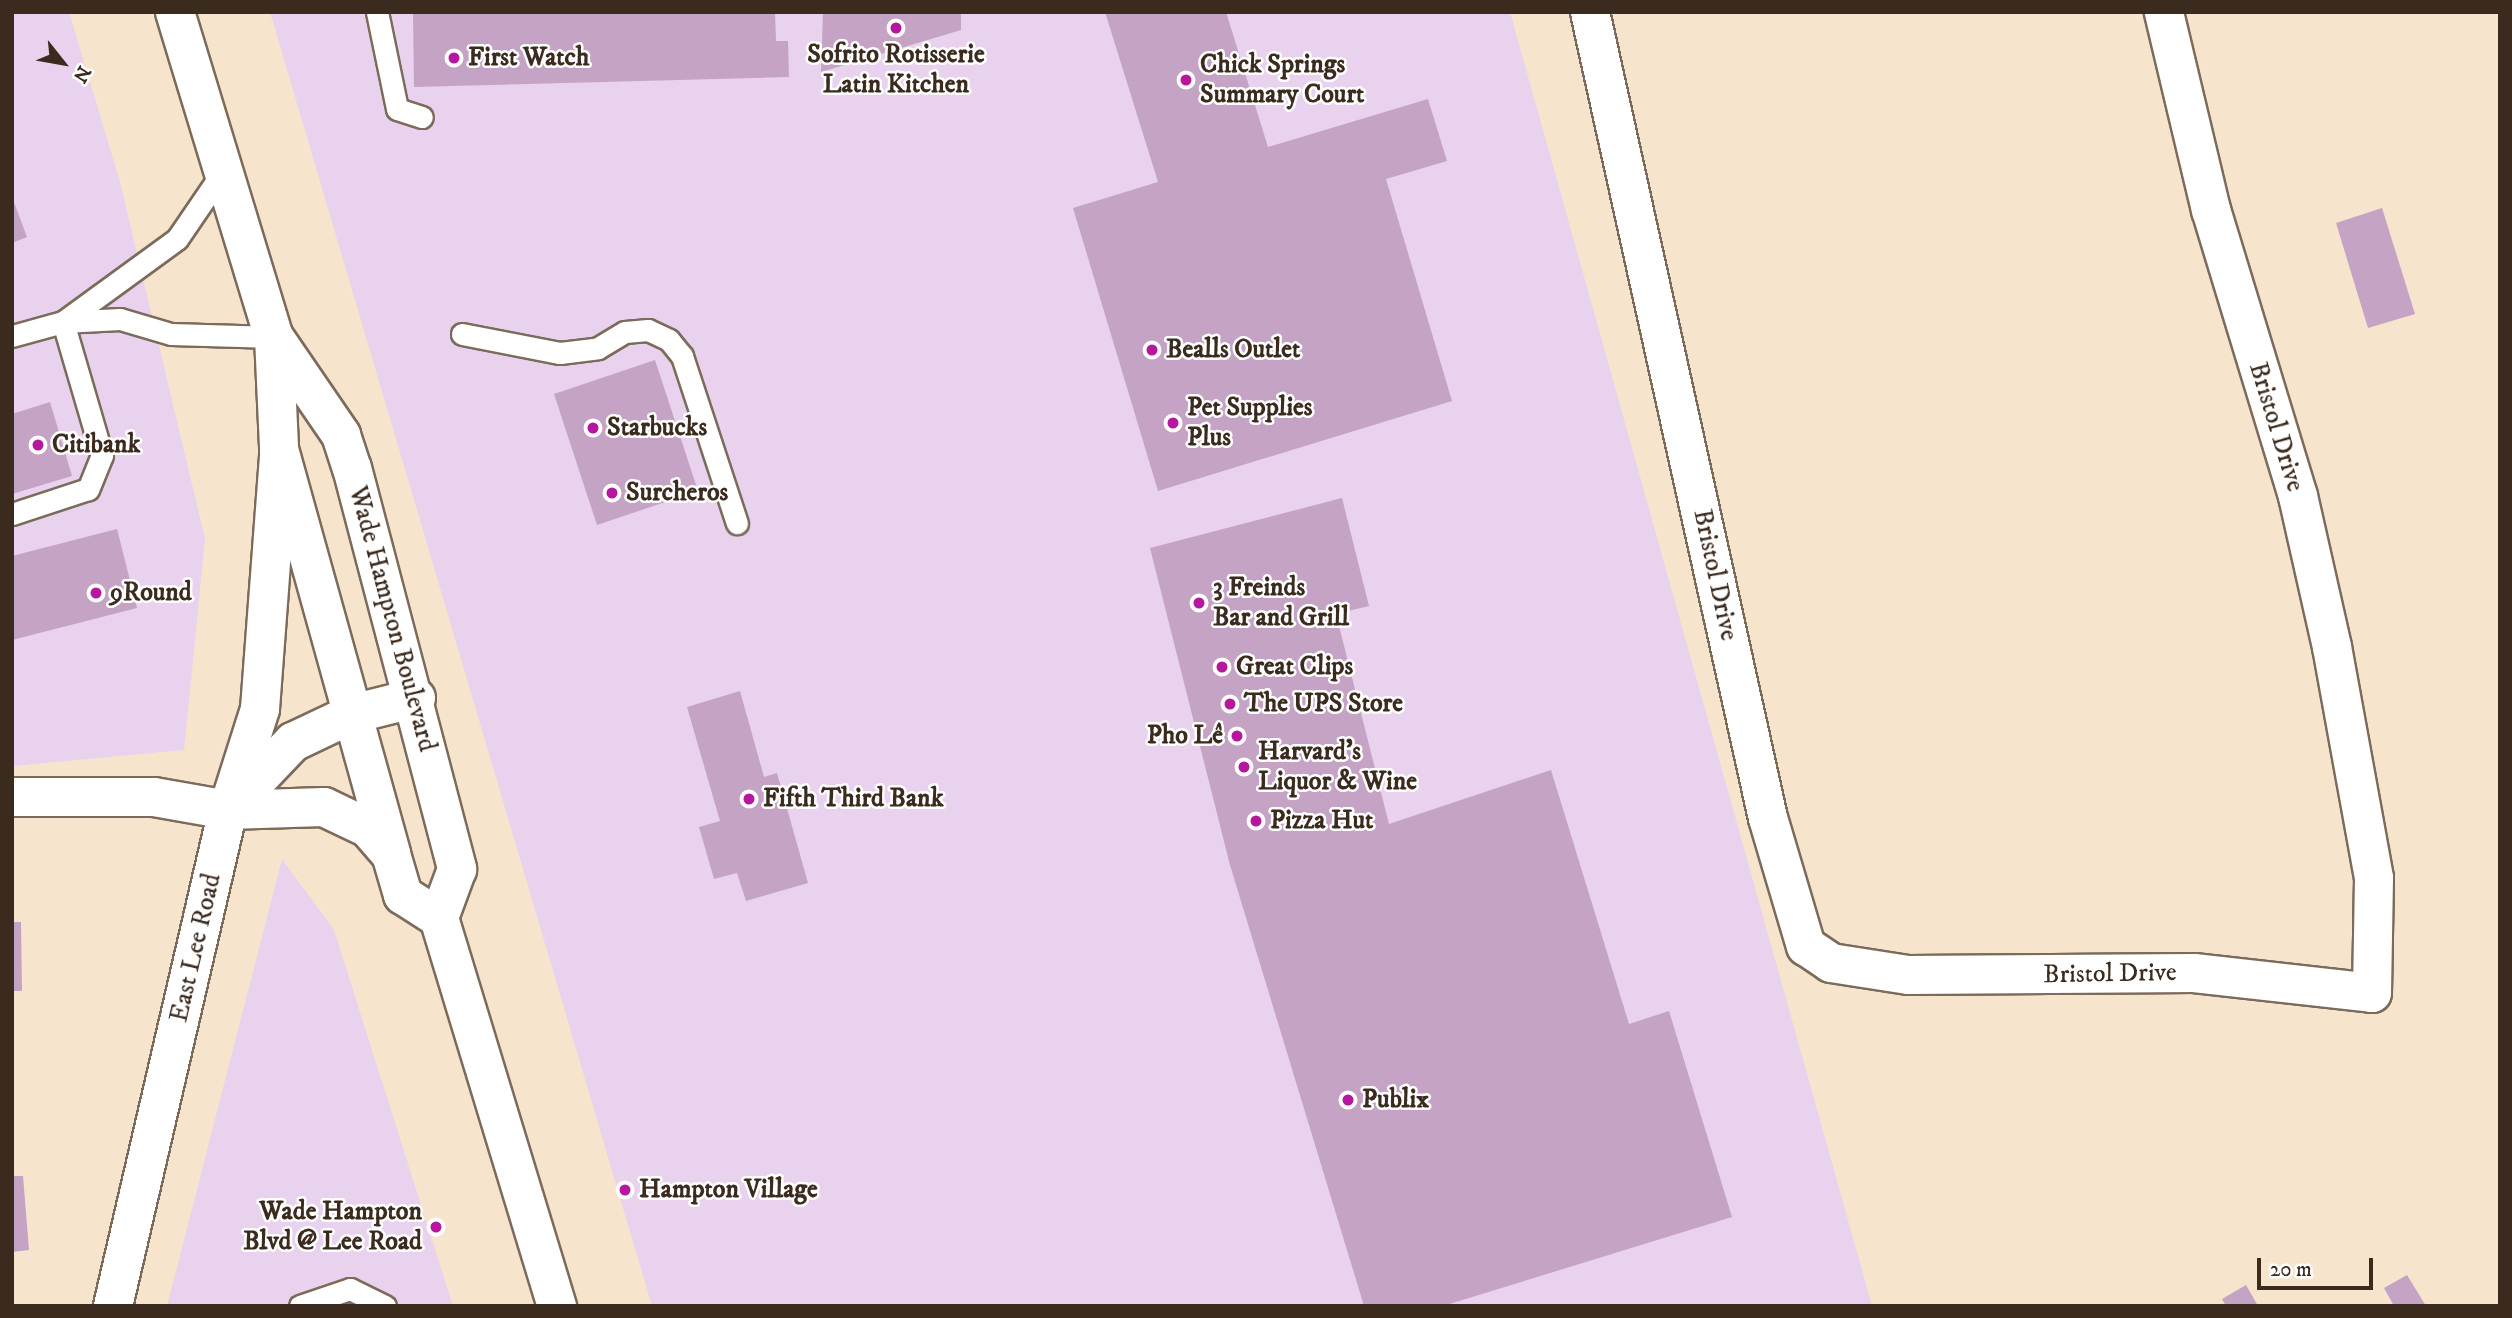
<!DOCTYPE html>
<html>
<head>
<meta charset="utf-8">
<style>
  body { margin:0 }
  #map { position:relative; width:2512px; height:1318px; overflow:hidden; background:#f6e4cd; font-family:"IM FELL DW Pica",serif }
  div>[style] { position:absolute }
  .built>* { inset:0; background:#e8d2ee }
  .building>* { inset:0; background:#c4a3c5 }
  .roads { filter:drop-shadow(2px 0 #7c6b5b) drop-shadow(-2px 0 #7c6b5b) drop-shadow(0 2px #7c6b5b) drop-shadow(0 -2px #7c6b5b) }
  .lane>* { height:21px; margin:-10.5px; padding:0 10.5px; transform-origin:10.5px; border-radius:10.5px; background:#fff }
  .street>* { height:38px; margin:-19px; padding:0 19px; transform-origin:19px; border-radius:19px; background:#fff }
  .secondary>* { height:38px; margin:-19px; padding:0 19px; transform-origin:19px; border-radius:19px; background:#fff }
  .primary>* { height:38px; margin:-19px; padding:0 19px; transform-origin:19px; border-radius:19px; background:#fff }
  .dots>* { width:19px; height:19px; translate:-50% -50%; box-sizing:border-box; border:4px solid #fff; border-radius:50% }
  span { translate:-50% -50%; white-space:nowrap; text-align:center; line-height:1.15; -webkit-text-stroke:5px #fff; paint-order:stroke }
  .poi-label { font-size:26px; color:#3b2a1e; font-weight:700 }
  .left { translate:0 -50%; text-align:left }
  .right { translate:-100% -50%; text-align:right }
  .street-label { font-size:26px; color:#3b2a1e }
  .frame { position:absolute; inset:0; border:14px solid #3b2a1e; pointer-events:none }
  .north { position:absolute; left:28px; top:28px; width:70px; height:70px; -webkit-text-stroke:5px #fff; paint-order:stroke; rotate:121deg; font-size:19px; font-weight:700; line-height:28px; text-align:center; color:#3b2a1e }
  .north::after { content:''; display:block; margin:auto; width:24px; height:32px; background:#3b2a1e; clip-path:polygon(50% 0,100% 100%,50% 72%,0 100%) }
  .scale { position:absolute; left:2257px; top:1258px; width:116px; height:32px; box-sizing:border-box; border:4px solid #3b2a1e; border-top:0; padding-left:9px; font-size:21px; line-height:24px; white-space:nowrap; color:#3b2a1e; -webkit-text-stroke:5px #fff; paint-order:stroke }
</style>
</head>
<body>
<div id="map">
  <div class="built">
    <i style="clip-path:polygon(12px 12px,69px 12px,120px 182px,205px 539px,184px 750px,12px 766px)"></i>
    <i style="clip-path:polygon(270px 12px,1510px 12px,1872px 1306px,652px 1306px)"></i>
    <i style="clip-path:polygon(282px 859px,334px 930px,453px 1306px,167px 1306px)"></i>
  </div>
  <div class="building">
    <i style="clip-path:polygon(413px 12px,775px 12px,776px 41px,788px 41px,789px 77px,414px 87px)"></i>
    <i style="clip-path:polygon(823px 12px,961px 12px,961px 30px,821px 72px)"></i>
    <i style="clip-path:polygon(1105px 12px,1226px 12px,1268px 147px,1428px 99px,1447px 161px,1386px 179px,1452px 401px,1158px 491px,1073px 208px,1158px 182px)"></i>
    <i style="clip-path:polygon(12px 197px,27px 237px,12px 243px)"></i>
    <i style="clip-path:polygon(2382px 208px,2415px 314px,2368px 328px,2336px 223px)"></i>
    <i style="clip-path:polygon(655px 360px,698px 491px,597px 525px,554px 394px)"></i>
    <i style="clip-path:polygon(50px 402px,72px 476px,12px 494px,12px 414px)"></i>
    <i style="clip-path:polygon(1342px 498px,1369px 606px,1336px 614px,1389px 824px,1551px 770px,1629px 1024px,1669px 1011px,1732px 1217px,1443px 1306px,1364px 1306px,1230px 865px,1150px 548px)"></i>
    <i style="clip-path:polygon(117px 529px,137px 608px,12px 640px,12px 556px)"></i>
    <i style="clip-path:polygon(740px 691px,764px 777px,777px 773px,808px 883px,746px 901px,737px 873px,714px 879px,699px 827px,720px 821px,687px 707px)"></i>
    <i style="clip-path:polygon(12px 922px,21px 922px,22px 991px,12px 991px)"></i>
    <i style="clip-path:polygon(12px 1176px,23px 1176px,29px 1250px,12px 1252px)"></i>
    <i style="clip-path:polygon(2407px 1275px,2426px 1306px,2394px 1306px,2384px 1288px)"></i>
    <i style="clip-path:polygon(2246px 1285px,2258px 1306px,2226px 1306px,2222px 1299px)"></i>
  </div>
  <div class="roads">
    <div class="lane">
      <i style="left:377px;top:12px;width:99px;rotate:78.3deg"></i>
      <i style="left:397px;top:109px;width:26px;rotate:18deg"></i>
      <i style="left:63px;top:322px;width:141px;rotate:-36.1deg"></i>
      <i style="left:177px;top:239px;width:76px;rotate:-55.7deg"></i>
      <i style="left:63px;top:322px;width:57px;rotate:-3deg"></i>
      <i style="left:120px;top:319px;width:53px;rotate:16.4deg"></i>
      <i style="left:171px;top:334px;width:103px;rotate:1.7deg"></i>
      <i style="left:462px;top:334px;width:100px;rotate:11deg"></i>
      <i style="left:560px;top:353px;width:38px;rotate:-7deg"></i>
      <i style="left:598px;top:348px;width:31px;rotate:-31deg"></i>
      <i style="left:625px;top:332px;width:23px;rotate:-5deg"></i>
      <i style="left:648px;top:330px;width:23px;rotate:25deg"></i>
      <i style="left:669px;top:340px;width:21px;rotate:51deg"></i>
      <i style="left:682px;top:356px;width:176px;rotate:71.8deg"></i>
      <i style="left:12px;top:336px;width:53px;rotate:-15.4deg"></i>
      <i style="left:63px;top:322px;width:139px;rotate:73.7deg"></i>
      <i style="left:102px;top:455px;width:37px;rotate:112deg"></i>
      <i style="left:88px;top:489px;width:80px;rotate:161.8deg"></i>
      <i style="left:300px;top:1306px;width:53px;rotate:-18.8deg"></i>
      <i style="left:350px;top:1289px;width:39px;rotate:26deg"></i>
    </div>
    <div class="street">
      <i style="left:1590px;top:12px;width:825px;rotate:77.55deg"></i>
      <i style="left:1768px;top:818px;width:134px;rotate:73.5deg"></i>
      <i style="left:1806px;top:946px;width:30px;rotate:34deg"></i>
      <i style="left:1831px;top:963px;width:78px;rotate:8.9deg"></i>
      <i style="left:1908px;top:975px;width:286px;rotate:-0.4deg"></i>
      <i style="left:2194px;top:973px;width:179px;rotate:6.4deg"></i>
      <i style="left:2372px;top:993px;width:115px;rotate:-89deg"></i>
      <i style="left:2374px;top:878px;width:235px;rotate:-100.3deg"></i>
      <i style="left:2332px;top:647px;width:155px;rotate:-102.7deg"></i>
      <i style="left:2298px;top:496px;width:299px;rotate:-106.9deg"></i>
      <i style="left:2211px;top:210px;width:204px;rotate:-103.4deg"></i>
      <i style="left:12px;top:797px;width:142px"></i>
      <i style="left:154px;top:797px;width:75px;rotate:10deg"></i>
    </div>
    <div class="secondary">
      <i style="left:234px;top:804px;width:86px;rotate:-46.4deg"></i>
      <i style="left:293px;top:742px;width:65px;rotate:-25.4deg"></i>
      <i style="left:352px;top:714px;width:66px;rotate:-14deg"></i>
      <i style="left:113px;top:1306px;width:509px;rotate:-76.95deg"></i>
      <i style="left:228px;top:810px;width:106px;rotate:-72.4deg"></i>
      <i style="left:260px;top:709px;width:255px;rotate:-85.7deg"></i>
    </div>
    <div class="primary">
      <i style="left:175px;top:12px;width:340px;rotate:73.1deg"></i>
      <i style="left:274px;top:337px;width:112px;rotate:87.4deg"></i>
      <i style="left:279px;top:449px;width:420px;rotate:74.5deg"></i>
      <i style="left:391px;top:854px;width:43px;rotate:73.7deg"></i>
      <i style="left:403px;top:895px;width:43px;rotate:32.6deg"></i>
      <i style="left:274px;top:337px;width:119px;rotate:55.6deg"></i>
      <i style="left:341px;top:435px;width:35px;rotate:72deg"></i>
      <i style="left:352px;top:468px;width:415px;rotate:75.3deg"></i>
      <i style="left:457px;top:869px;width:52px;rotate:110.2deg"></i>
      <i style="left:439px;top:918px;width:406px;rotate:73.1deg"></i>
      <i style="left:228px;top:810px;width:96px;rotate:-1.8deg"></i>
      <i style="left:324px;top:807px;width:49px;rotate:25.5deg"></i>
      <i style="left:368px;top:828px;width:35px;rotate:49deg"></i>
    </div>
  </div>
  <div class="dots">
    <i style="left:896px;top:28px;background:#b5179e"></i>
    <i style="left:454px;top:58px;background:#b5179e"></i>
    <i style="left:1186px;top:80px;background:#b5179e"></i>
    <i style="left:1152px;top:350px;background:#b5179e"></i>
    <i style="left:1173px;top:423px;background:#b5179e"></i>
    <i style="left:593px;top:428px;background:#b5179e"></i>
    <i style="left:38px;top:445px;background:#b5179e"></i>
    <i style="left:612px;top:493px;background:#b5179e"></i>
    <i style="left:96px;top:593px;background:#b5179e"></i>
    <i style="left:1199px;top:603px;background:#b5179e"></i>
    <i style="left:1222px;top:667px;background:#b5179e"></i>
    <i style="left:1230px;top:704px;background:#b5179e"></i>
    <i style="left:1237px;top:736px;background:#b5179e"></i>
    <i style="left:1244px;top:767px;background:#b5179e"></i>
    <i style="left:749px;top:799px;background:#b5179e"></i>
    <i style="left:1256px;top:821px;background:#b5179e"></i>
    <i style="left:1348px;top:1100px;background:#b5179e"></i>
    <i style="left:625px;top:1190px;background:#b5179e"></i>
    <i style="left:436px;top:1227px;background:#b5179e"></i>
  </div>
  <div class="poi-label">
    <span style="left:896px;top:70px">Sofrito Rotisserie<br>Latin Kitchen</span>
    <span class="left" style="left:468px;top:58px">First Watch</span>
    <span class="left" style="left:1200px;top:80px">Chick Springs<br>Summary Court</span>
    <span class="left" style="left:1166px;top:350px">Bealls Outlet</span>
    <span class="left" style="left:1187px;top:423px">Pet Supplies<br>Plus</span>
    <span class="left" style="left:607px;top:428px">Starbucks</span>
    <span class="left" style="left:52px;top:445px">Citibank</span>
    <span class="left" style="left:626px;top:493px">Surcheros</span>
    <span class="left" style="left:1213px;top:603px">3 Freinds<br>Bar and Grill</span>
    <span class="left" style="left:110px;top:593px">9Round</span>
    <span class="left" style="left:1236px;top:667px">Great Clips</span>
    <span class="left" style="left:1244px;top:704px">The UPS Store</span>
    <span class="right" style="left:1223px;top:736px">Pho Lê</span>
    <span class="left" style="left:1258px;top:767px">Harvard's<br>Liquor &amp; Wine</span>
    <span class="left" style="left:763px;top:799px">Fifth Third Bank</span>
    <span class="left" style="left:1270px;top:821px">Pizza Hut</span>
    <span class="left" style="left:1362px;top:1100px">Publix</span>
    <span class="left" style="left:639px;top:1190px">Hampton Village</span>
    <span class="right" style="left:422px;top:1227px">Wade Hampton<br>Blvd @ Lee Road</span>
  </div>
  <div class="street-label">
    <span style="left:2276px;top:427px;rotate:73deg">Bristol Drive</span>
    <span style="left:1715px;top:575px;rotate:78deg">Bristol Drive</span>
    <span style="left:392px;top:619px;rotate:75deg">Wade Hampton Boulevard</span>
    <span style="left:196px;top:948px;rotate:-77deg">East Lee Road</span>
    <span style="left:2110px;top:974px;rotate:-1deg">Bristol Drive</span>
  </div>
  <div class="frame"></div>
  <div class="north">N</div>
  <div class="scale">20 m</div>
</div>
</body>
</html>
